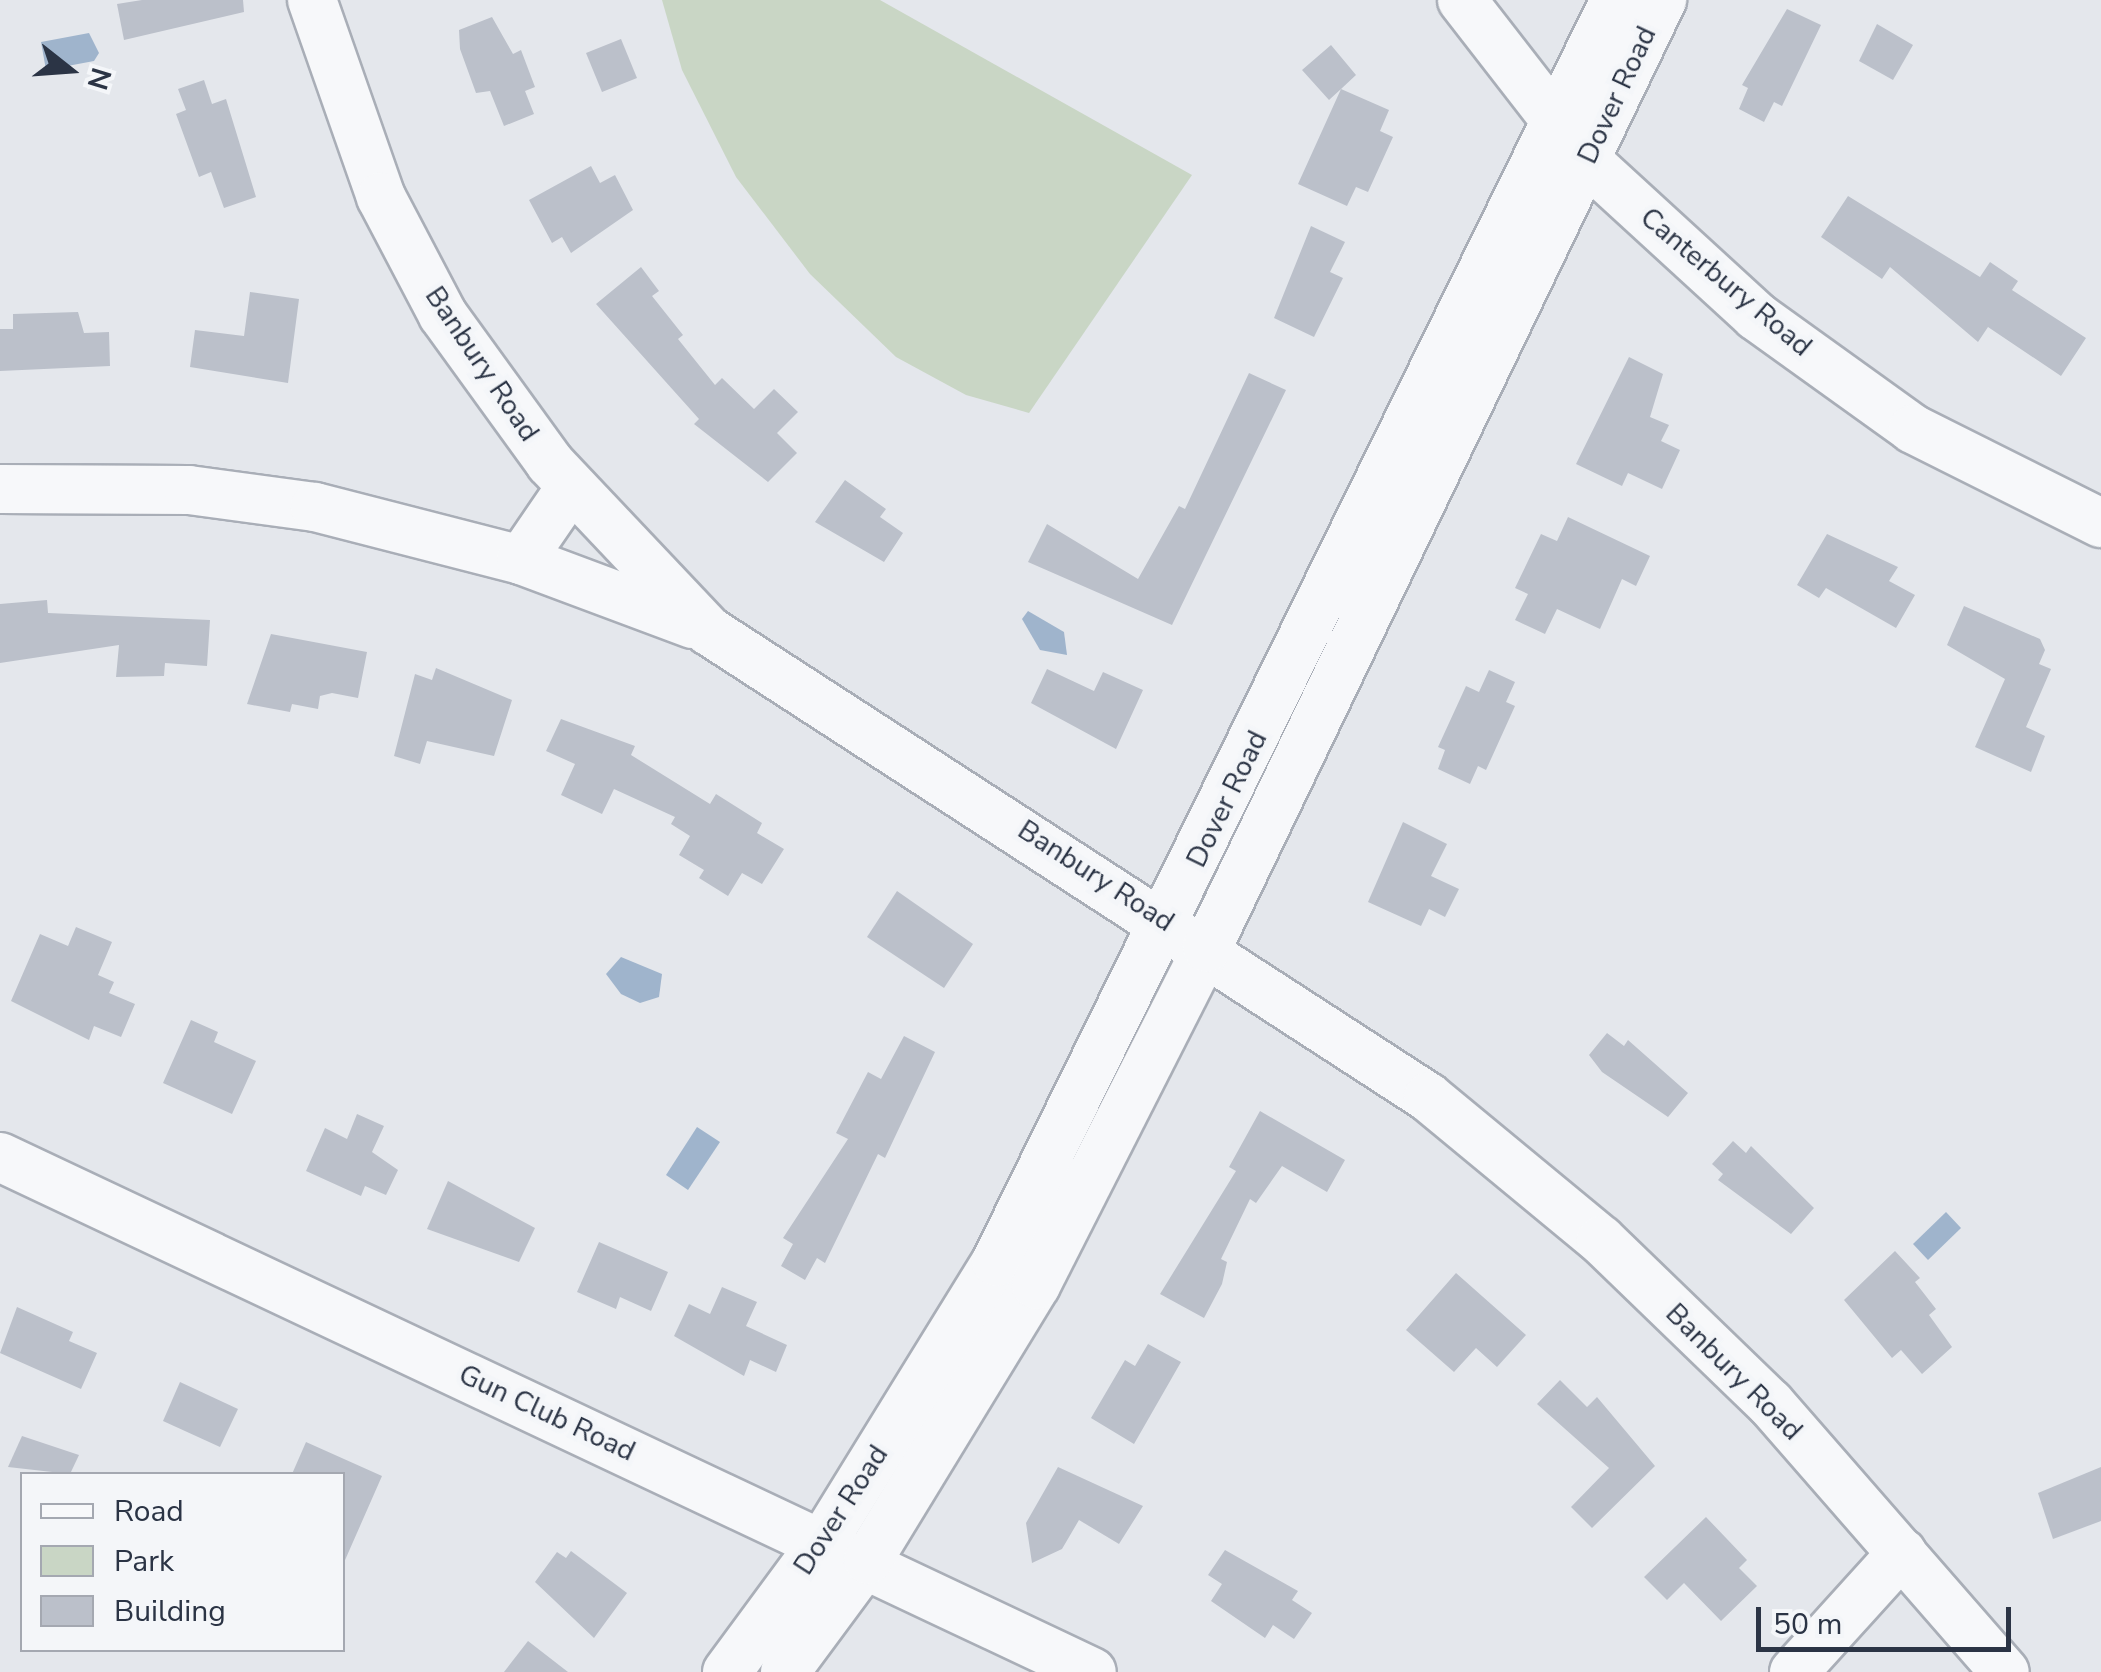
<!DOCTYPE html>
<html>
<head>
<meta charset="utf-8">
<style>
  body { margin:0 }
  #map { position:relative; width:2101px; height:1672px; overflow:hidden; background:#e4e7ec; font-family:"Nunito Sans",sans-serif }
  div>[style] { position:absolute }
  .green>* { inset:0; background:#c9d6c5 }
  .water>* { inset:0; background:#9fb4cc }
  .building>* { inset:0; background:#bbc0ca }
  .roads { filter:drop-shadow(2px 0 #a9aeb7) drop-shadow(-2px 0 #a9aeb7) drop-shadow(0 2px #a9aeb7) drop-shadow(0 -2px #a9aeb7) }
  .minor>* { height:48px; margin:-24px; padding:0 24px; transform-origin:24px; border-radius:24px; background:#f7f8fa }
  span { translate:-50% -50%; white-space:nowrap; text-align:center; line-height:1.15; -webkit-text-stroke:10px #f4f6f9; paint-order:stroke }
  .street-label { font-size:28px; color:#2b3445 }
  .legend { position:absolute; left:20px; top:1472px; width:325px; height:180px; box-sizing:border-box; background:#f4f6f9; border:2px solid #a4a8b1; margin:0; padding:12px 18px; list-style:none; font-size:30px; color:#2b3445 }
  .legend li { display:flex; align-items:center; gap:20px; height:50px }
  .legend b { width:50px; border:2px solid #a4a8b1 }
  .north { position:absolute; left:20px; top:20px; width:100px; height:100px; -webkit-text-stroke:8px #f4f6f9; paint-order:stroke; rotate:107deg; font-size:28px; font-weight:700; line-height:40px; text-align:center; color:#2b3445 }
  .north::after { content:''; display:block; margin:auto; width:35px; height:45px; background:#2b3445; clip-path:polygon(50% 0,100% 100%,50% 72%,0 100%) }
  .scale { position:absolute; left:1756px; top:1607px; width:255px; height:45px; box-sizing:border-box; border:5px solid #2b3445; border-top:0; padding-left:12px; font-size:30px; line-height:35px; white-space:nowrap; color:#2b3445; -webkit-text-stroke:8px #f4f6f9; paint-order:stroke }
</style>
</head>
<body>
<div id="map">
  <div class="green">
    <i style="clip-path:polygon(662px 0,880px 0,1192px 175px,1029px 413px,966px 395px,896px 357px,810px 274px,736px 177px,682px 70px)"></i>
  </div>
  <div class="water">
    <i style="clip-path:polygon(89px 33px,99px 53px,94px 61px,46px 70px,41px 42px)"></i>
    <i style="clip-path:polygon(1028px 611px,1064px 632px,1067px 655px,1040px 650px,1022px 619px)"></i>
    <i style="clip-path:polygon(621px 957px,662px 974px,659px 997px,640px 1003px,621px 994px,606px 974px)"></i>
    <i style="clip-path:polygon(697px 1127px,720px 1142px,688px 1190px,666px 1175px)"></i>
    <i style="clip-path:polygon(1946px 1212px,1961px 1228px,1928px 1260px,1913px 1244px)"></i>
  </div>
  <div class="building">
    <i style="clip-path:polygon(142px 0,243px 0,244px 12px,124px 40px,117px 4px)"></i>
    <i style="clip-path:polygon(1787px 9px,1821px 25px,1782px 106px,1774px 102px,1764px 122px,1739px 109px,1748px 88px,1742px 85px)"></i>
    <i style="clip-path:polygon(492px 17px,513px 54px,521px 50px,535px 87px,525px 91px,534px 114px,504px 126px,490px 91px,476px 93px,460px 49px,459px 30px)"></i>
    <i style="clip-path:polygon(1877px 24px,1913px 45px,1893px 80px,1859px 61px)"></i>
    <i style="clip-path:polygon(621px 39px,637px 78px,602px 92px,586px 53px)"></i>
    <i style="clip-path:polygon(1331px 45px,1356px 75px,1341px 89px,1389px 110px,1380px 131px,1393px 137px,1368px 192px,1356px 187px,1347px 206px,1298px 184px,1341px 89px,1329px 100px,1302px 70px)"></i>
    <i style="clip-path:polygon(204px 80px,212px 104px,226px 99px,256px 197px,224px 208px,211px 172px,199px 177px,176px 114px,186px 110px,178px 89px)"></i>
    <i style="clip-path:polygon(591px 166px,600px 183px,615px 175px,633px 210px,571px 253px,562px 237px,552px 243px,529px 200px)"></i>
    <i style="clip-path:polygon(1848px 196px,1980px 277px,1990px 262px,2018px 281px,2012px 290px,2086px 338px,2061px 376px,1988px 327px,1978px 342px,1890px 267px,1882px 279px,1821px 237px)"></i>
    <i style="clip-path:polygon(1311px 226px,1345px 242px,1330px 272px,1343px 278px,1314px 337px,1274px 318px)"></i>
    <i style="clip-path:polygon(641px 267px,659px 291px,652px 296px,683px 335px,678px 339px,715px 385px,722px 378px,754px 409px,774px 389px,798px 412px,777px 433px,797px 453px,768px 482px,694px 424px,699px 419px,596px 304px)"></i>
    <i style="clip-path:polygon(250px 292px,299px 299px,288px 383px,190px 367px,195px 330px,244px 336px)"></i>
    <i style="clip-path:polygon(78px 312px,84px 333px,109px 332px,110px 366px,0 371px,0 329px,13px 329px,13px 314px)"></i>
    <i style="clip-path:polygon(1629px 357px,1663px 374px,1650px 417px,1669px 425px,1661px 441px,1680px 450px,1662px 489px,1628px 473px,1622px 486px,1576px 464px)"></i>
    <i style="clip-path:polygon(1249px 373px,1286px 390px,1172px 625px,1028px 562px,1047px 524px,1138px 579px,1179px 506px,1185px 509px)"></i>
    <i style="clip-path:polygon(845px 480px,886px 509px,880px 517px,903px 533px,884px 562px,815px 522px)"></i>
    <i style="clip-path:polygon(1568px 517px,1650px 556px,1636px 586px,1622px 579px,1600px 629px,1557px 609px,1545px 634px,1515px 620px,1528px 594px,1515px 588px,1541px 534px,1557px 541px)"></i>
    <i style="clip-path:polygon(1827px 534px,1898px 567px,1889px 581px,1915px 595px,1896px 628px,1826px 588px,1819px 598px,1797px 585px)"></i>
    <i style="clip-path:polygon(47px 600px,48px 613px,210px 620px,207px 666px,165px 663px,164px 676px,116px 677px,119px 645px,0 663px,0 604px)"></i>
    <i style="clip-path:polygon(1964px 606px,2040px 639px,2045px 650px,2039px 664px,2051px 669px,2026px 727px,2045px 736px,2031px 772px,1975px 747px,2005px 679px,1947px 645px)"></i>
    <i style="clip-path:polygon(271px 634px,367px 652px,358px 698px,332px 693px,320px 696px,318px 709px,292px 704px,290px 712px,247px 704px)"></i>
    <i style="clip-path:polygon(436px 668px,512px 700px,494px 756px,427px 741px,420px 764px,394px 756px,415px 674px,432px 680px)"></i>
    <i style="clip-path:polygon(1047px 669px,1094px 691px,1103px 672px,1143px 690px,1116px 749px,1031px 703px)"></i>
    <i style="clip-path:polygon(1489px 670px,1515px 682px,1506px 702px,1515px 706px,1486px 770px,1478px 766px,1470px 784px,1438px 769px,1445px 750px,1438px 747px,1466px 686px,1479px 692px)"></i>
    <i style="clip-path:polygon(561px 719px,635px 746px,631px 755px,710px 804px,716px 794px,762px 823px,757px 833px,784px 849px,762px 884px,742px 873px,728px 896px,699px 878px,704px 870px,679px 855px,690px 836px,671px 824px,675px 817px,614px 789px,602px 814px,561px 795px,575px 764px,546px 751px)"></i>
    <i style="clip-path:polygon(1403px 822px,1447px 844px,1431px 876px,1459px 889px,1445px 917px,1429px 909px,1421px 926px,1368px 902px)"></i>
    <i style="clip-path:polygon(897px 891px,973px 944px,944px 988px,867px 937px)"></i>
    <i style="clip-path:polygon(76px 927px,112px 942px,98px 975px,114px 982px,109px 993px,135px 1004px,121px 1037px,94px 1026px,89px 1040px,11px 1001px,40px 934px,68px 946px)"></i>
    <i style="clip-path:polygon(191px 1020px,218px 1032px,214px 1042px,256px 1061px,232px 1114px,163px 1083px)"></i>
    <i style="clip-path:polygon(1607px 1033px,1624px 1046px,1628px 1040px,1688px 1093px,1668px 1117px,1602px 1072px,1589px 1055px)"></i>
    <i style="clip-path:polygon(904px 1036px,935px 1052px,885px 1158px,878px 1154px,825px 1263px,817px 1258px,805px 1280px,781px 1266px,793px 1244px,783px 1238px,848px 1139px,836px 1133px,868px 1072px,881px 1079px)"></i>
    <i style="clip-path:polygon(1260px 1111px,1345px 1160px,1327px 1192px,1282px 1166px,1256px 1203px,1250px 1199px,1221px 1259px,1227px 1262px,1222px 1284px,1204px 1318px,1160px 1294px,1236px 1171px,1229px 1167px)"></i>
    <i style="clip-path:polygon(357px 1114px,384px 1126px,372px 1152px,398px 1170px,386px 1195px,365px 1186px,361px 1196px,306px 1171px,325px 1128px,347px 1139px)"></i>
    <i style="clip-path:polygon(1733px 1141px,1746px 1153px,1751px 1146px,1814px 1208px,1791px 1234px,1718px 1180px,1723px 1174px,1712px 1164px)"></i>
    <i style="clip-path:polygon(448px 1181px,535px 1228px,519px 1262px,427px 1229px)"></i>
    <i style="clip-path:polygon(599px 1242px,668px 1272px,651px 1311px,620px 1297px,616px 1309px,577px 1292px)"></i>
    <i style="clip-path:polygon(1895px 1251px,1920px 1278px,1915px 1282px,1936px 1309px,1929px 1315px,1952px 1347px,1922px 1374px,1901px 1350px,1892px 1358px,1844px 1300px)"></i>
    <i style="clip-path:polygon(1456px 1273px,1526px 1335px,1497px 1367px,1476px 1348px,1454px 1372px,1406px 1330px)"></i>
    <i style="clip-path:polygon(722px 1287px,757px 1302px,746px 1326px,787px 1345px,776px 1372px,750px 1360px,744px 1376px,674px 1336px,689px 1304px,710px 1314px)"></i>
    <i style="clip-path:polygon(17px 1307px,73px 1332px,69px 1341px,97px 1353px,81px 1389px,0 1353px)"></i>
    <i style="clip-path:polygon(1148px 1344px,1181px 1362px,1134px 1444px,1091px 1418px,1125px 1360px,1135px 1366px)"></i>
    <i style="clip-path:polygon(1560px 1380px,1587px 1407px,1597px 1397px,1655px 1466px,1592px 1528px,1571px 1507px,1609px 1468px,1537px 1404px)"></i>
    <i style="clip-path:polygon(180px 1382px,238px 1409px,220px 1447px,163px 1421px)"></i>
    <i style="clip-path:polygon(22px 1436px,79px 1455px,70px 1474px,8px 1467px)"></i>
    <i style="clip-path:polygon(306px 1442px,382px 1476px,342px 1567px,342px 1474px,292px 1474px)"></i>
    <i style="clip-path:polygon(1058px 1467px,1143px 1506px,1119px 1544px,1079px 1520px,1062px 1549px,1032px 1563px,1026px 1523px)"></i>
    <i style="clip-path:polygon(2101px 1467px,2101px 1521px,2053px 1539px,2038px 1493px)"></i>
    <i style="clip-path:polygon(1706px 1517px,1747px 1560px,1739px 1568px,1757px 1586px,1721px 1621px,1684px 1583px,1667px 1600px,1644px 1577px)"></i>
    <i style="clip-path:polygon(1225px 1550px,1298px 1591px,1292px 1600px,1312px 1613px,1294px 1639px,1273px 1625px,1265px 1638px,1211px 1601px,1222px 1584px,1208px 1575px)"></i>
    <i style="clip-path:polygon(571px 1551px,627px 1593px,594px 1638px,535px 1582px,557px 1552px,566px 1558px)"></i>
    <i style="clip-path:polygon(528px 1641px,568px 1672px,504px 1672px)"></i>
  </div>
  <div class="roads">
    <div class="minor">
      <i style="left:312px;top:0;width:209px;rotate:70.7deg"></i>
      <i style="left:381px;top:197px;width:133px;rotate:62.3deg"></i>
      <i style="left:443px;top:315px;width:183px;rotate:54.1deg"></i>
      <i style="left:550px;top:463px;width:231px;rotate:46.6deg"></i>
      <i style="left:709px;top:631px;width:857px;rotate:32.95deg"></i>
      <i style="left:1428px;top:1097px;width:224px;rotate:39.6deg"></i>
      <i style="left:1601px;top:1240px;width:235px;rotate:44deg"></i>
      <i style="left:1770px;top:1403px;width:357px;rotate:48.9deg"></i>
      <i style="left:1462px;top:0;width:202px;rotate:52.2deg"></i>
      <i style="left:1586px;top:160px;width:231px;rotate:42.5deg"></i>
      <i style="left:1756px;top:316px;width:193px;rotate:35.7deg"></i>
      <i style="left:1913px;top:429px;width:210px;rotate:26.6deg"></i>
      <i style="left:0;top:489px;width:189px;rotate:0.3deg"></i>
      <i style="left:189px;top:490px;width:127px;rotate:7.7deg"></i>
      <i style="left:315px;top:507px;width:213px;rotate:14.4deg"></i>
      <i style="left:521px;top:560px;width:183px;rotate:20.5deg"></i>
      <i style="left:521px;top:560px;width:88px;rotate:-55.6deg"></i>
      <i style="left:0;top:1157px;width:1207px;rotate:25.25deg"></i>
      <i style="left:727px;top:1672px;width:162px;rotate:-53.6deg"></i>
      <i style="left:823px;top:1542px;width:329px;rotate:-58.3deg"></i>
      <i style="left:996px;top:1262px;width:1406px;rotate:-63.87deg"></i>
      <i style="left:785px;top:1672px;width:139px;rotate:-53.5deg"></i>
      <i style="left:868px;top:1560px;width:322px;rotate:-58.6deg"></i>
      <i style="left:1036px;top:1285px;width:378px;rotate:-63.1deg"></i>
      <i style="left:1207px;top:948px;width:1052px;rotate:-64.36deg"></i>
      <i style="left:1794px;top:1672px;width:161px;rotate:-47.8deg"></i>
    </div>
  </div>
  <div class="street-label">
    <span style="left:1617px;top:95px;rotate:-65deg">Dover Road</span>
    <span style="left:1726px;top:282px;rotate:40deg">Canterbury Road</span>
    <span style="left:482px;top:364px;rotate:56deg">Banbury Road</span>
    <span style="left:1227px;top:799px;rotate:-64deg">Dover Road</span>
    <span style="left:1096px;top:876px;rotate:33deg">Banbury Road</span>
    <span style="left:1734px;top:1372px;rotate:45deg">Banbury Road</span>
    <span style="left:547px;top:1413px;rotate:25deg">Gun Club Road</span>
    <span style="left:841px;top:1510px;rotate:-57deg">Dover Road</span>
  </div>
  <ul class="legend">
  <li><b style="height:12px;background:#f7f8fa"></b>Road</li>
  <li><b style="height:28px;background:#c9d6c5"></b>Park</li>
  <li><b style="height:28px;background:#bbc0ca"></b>Building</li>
  </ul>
  <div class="north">N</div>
  <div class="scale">50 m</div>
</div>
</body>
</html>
